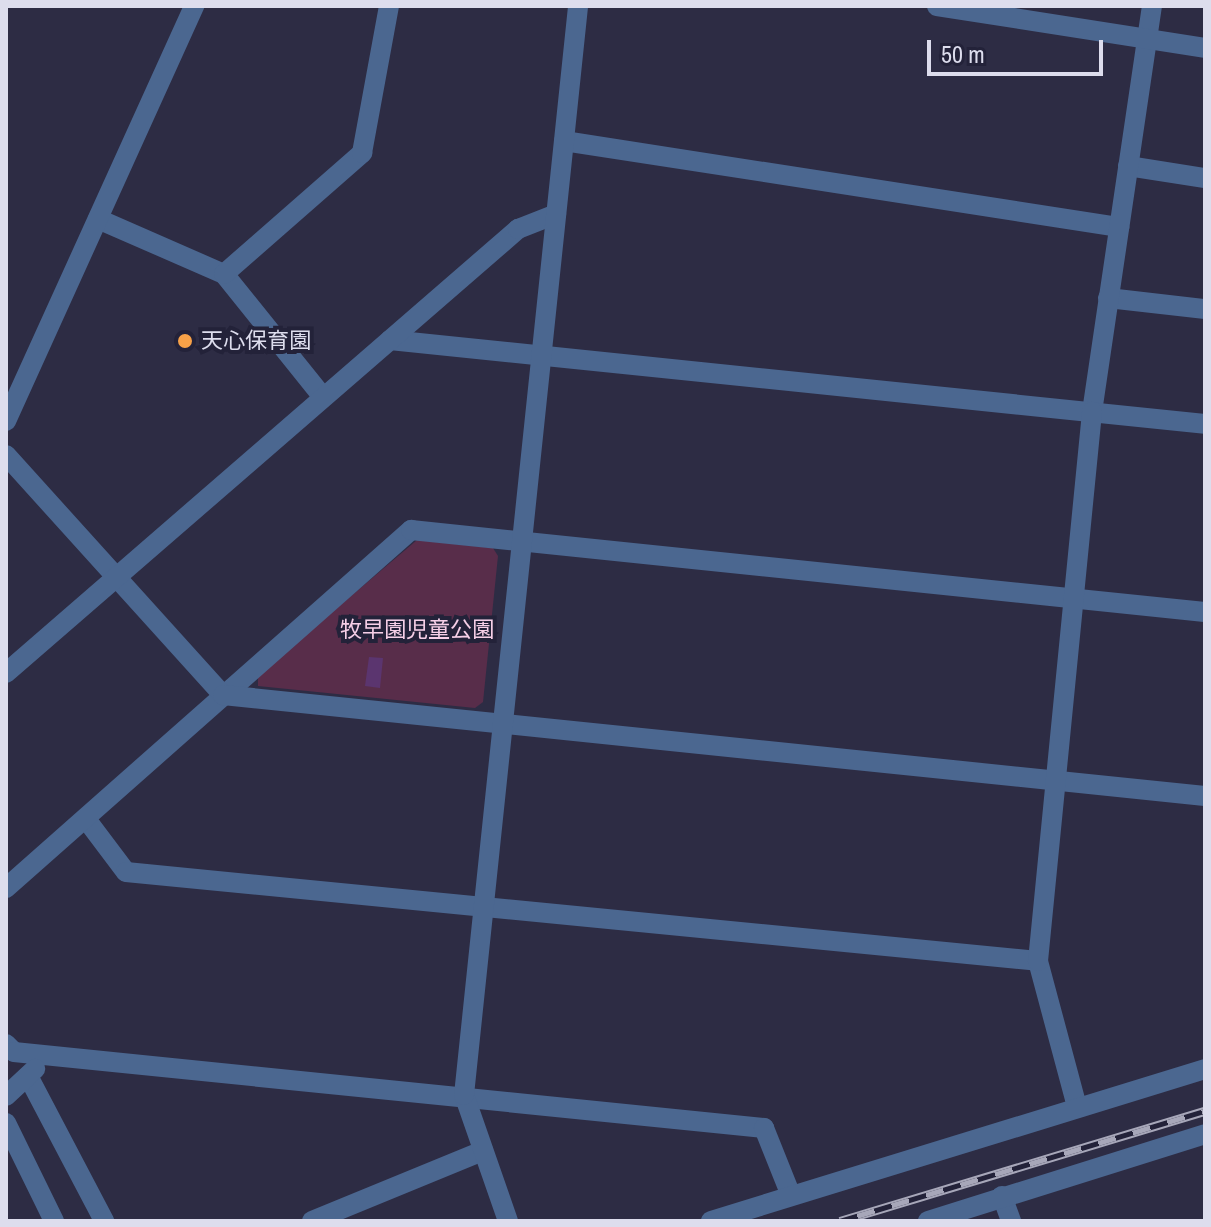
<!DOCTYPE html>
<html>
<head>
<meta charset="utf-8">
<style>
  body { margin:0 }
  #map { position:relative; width:1211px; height:1227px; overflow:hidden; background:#2d2c44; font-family:"Archivo Narrow","Noto Sans JP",sans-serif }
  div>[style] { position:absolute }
  .green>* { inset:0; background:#582d4a }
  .building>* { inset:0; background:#5b356f }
  .minor>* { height:20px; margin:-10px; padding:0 10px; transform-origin:10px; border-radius:10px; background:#4b6790 }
  .tertiary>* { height:20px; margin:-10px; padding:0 10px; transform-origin:10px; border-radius:10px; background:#4b6790 }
  .rail>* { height:9px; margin-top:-4.5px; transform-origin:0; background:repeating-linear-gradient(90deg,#232239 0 18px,#a7a7b9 0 36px); box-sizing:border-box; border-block:2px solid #a7a7b9 }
  .dots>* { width:22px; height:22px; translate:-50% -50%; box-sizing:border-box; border:4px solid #232239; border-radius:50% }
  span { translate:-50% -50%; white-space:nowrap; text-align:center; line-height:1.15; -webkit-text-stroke:8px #232239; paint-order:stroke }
  .poi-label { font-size:22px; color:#dddded }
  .left { translate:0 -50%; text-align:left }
  .park-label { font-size:22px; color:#f6cfe7 }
  .frame { position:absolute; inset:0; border:8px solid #dddded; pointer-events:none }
  .scale { position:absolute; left:927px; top:40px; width:176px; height:36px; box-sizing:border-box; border:4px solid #dddded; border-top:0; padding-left:10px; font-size:24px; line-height:28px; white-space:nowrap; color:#dddded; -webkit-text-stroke:6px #232239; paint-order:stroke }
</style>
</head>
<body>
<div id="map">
  <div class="green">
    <i style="clip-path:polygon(417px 540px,493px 548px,498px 556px,483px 702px,475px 708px,258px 686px,258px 675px)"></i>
  </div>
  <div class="building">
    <i style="clip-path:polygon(369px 657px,383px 658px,380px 688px,365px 686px)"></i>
  </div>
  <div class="minor">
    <i style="left:564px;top:141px;width:562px;rotate:8.81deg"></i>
    <i style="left:1128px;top:166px;width:78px;rotate:8.9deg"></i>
    <i style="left:98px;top:219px;width:137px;rotate:23.6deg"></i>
    <i style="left:224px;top:274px;width:158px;rotate:51.2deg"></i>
    <i style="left:224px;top:274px;width:184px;rotate:-41.2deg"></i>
    <i style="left:362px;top:153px;width:149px;rotate:-79.6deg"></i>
    <i style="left:1108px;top:298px;width:98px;rotate:6.5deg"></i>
    <i style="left:1092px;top:412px;width:410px;rotate:-81.6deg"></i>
    <i style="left:6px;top:421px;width:456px;rotate:-65.6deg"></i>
    <i style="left:86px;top:819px;width:66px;rotate:53deg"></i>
    <i style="left:126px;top:872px;width:916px;rotate:5.57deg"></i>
    <i style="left:6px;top:888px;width:541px;rotate:-41.48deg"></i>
    <i style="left:411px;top:530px;width:798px;rotate:5.9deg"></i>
    <i style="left:6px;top:1044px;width:11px;rotate:45deg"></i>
    <i style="left:14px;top:1052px;width:754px;rotate:5.79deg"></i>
    <i style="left:764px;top:1128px;width:70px;rotate:68.2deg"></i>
    <i style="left:28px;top:1076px;width:164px;rotate:62.3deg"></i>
    <i style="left:6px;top:1096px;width:40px;rotate:-43deg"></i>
    <i style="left:6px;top:1123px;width:109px;rotate:63.9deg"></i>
    <i style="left:1002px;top:1196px;width:27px;rotate:70deg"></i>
    <i style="left:312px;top:1221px;width:185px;rotate:-22.3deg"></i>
  </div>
  <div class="tertiary">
    <i style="left:937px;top:6px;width:271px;rotate:8.9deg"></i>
    <i style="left:390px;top:340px;width:819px;rotate:5.88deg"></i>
    <i style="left:6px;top:455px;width:324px;rotate:47.9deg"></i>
    <i style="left:223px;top:695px;width:987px;rotate:5.87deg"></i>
    <i style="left:6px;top:673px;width:678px;rotate:-40.93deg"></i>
    <i style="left:518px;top:229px;width:41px;rotate:-21.5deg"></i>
    <i style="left:1076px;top:1103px;width:147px;rotate:-105deg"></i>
    <i style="left:1038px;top:961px;width:552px;rotate:-84.38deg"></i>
    <i style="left:508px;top:1221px;width:133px;rotate:-109.2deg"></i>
    <i style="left:464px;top:1095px;width:1095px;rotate:-84.02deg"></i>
    <i style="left:711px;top:1221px;width:517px;rotate:-17.1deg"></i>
    <i style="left:928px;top:1221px;width:290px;rotate:-17.4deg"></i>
  </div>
  <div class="rail">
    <i style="left:840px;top:1221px;width:381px;rotate:-16.8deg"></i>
  </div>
  <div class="dots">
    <i style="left:185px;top:341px;background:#f7a148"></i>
  </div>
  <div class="poi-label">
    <span class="left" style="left:201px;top:341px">天心保育園</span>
  </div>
  <div class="park-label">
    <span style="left:417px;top:630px">牧早園児童公園</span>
  </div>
  <div class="frame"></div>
  <div class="scale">50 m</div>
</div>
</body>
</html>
